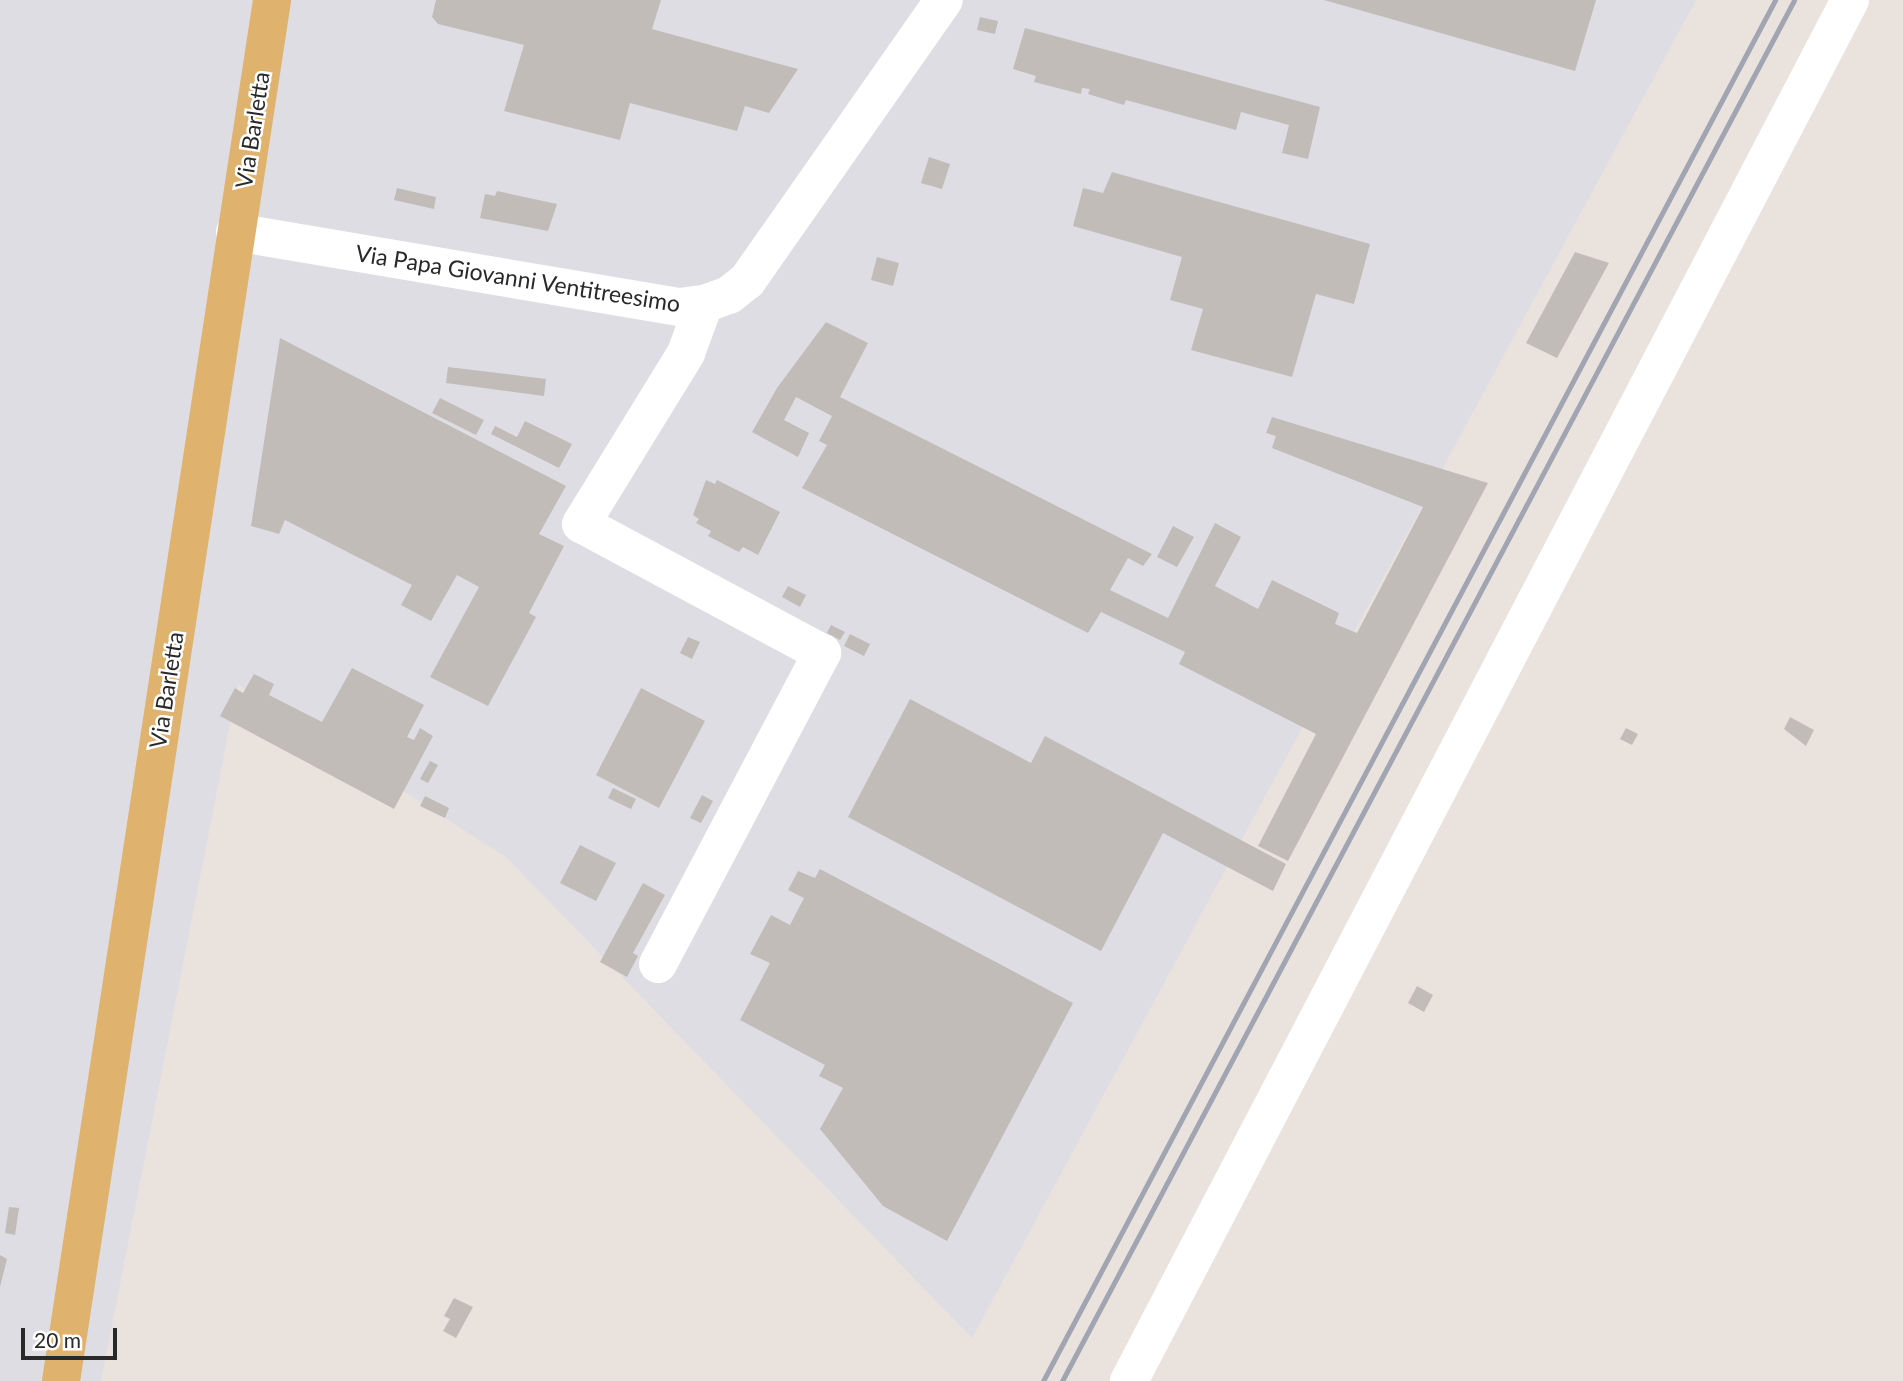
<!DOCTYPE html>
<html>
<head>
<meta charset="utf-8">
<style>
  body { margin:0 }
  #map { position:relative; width:1903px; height:1381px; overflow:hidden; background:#eae2dd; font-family:Lato,sans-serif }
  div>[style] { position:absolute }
  .industrial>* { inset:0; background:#dddde3 }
  .building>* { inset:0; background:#c2bcb9 }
  .minor>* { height:38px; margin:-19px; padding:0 19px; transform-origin:19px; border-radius:19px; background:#fff }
  .major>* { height:38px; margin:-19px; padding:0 19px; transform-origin:19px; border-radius:19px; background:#dfb36d }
  .rail>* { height:5px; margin:-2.5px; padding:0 2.5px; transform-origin:2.5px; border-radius:2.5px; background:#a0a5b1 }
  span { translate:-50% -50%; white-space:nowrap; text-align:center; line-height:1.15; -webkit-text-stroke:5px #fff; paint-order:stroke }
  .street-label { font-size:23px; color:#292929 }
  .scale { position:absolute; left:21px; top:1328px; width:96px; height:32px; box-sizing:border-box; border:4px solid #292929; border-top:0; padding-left:9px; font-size:21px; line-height:24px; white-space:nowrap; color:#292929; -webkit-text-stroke:5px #fff; paint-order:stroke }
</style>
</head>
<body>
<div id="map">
  <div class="industrial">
    <i style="clip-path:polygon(0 0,1696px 0,972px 1338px,507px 858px,238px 684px,101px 1381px,0 1381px)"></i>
  </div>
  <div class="building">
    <i style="clip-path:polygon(436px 0,661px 0,652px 29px,798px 69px,769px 113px,745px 106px,737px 131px,630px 103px,620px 140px,504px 111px,524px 45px,438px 24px,432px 17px)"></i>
    <i style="clip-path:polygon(1324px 0,1596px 0,1575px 71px)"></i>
    <i style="clip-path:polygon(980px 17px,998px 21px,995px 34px,977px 30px)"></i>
    <i style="clip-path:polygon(1025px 28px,1320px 107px,1308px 159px,1282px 153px,1289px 125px,1241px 112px,1236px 130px,1126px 100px,1124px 105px,1088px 94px,1090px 89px,1082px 88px,1081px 94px,1034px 82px,1036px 76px,1013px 69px)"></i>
    <i style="clip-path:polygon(929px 157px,950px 164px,942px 189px,921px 183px)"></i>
    <i style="clip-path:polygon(1112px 172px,1370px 244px,1354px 304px,1316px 294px,1292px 377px,1191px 350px,1203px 309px,1170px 300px,1182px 257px,1073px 226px,1083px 188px,1103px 193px)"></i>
    <i style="clip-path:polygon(397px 188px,436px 197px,434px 209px,394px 200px)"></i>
    <i style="clip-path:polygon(497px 191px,557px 204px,548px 231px,480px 218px,485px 194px,495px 196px)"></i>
    <i style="clip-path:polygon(1575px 252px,1609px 263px,1557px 358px,1526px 343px)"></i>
    <i style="clip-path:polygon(877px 257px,899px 263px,893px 286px,871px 280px)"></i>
    <i style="clip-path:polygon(826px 322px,868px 343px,840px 397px,1152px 554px,1143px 566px,1128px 558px,1110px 590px,1168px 618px,1215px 523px,1241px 537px,1215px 586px,1258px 609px,1272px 580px,1339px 613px,1335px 624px,1357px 633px,1423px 507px,1272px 448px,1276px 436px,1266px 433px,1272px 417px,1488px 483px,1288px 861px,1258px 846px,1316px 734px,1179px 664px,1185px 652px,1101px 612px,1088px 633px,802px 488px,827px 445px,819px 441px,832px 416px,796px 397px,784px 420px,809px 433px,798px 457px,752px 432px,777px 388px)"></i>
    <i style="clip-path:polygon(280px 338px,566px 486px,539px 534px,564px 546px,529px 613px,536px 617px,488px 706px,430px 677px,479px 587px,457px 575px,431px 621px,401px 605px,412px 585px,285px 520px,279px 534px,251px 526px)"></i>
    <i style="clip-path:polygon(448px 367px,546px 379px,544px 396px,446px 383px)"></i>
    <i style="clip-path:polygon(440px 398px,484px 420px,476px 435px,432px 413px)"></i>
    <i style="clip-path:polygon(525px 421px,572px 444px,559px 468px,491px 434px,495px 426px,517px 437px)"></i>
    <i style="clip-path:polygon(706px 480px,715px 484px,717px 480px,780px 512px,758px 555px,743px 547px,739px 552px,708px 536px,711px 531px,696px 523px,699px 519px,693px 515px)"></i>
    <i style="clip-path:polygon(1173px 526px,1194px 537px,1177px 567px,1157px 557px)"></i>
    <i style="clip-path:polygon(788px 586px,806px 595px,800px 607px,782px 597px)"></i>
    <i style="clip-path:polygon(831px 625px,845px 632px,840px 640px,827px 633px)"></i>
    <i style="clip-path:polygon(850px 634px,870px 644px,864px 656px,844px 646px)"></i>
    <i style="clip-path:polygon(688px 637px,700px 642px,692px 659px,680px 653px)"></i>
    <i style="clip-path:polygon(352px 668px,424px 705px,407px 737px,414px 740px,420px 728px,433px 736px,394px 809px,220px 716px,235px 688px,243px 693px,254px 674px,274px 684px,269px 695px,322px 722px)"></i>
    <i style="clip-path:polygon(641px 688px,705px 721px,659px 808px,596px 775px)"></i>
    <i style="clip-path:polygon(910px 699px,1031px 763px,1045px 736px,1286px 864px,1273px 891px,1163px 833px,1101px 951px,848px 817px)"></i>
    <i style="clip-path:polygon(1790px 717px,1814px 730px,1806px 746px,1784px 729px)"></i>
    <i style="clip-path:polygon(1626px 728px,1638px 734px,1632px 745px,1620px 739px)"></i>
    <i style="clip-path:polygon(430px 761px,438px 765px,428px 783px,420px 779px)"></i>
    <i style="clip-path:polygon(613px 788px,636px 799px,631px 809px,608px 798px)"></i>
    <i style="clip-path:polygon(702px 795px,713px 801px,701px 823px,690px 818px)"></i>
    <i style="clip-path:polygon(425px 796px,449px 808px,445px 818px,420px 806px)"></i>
    <i style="clip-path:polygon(580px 845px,616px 863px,596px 901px,560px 883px)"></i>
    <i style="clip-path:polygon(820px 869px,1073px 1003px,947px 1241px,883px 1206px,820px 1129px,843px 1088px,819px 1076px,825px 1065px,740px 1020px,770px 963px,750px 954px,771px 915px,790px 925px,804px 898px,788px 890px,798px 871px,815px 878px)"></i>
    <i style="clip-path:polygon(643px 883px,665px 895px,633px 953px,638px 956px,627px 977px,600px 962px)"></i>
    <i style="clip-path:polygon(1417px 986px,1433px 995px,1424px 1012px,1408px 1003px)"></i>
    <i style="clip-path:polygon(9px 1207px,19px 1208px,15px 1235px,5px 1233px)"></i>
    <i style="clip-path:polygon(0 1255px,7px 1259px,0 1287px)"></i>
    <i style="clip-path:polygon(454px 1298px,473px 1307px,456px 1338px,443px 1331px,450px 1319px,444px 1316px)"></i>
  </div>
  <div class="minor">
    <i style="left:235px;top:232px;width:450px;rotate:9.6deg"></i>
    <i style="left:679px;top:307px;width:25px;rotate:-7deg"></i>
    <i style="left:704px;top:304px;width:27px;rotate:-20deg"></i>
    <i style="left:729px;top:295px;width:23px;rotate:-38deg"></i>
    <i style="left:747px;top:281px;width:343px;rotate:-55deg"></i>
    <i style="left:658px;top:964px;width:352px;rotate:-62.2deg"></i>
    <i style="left:822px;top:653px;width:273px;rotate:-151.8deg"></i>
    <i style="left:581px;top:524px;width:201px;rotate:-58.4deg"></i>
    <i style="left:686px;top:353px;width:52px;rotate:-69.8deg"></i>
    <i style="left:1129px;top:1381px;width:1558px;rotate:-62.43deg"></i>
  </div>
  <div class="major">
    <i style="left:61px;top:1381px;width:1397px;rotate:-81.31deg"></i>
  </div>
  <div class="rail">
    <i style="left:1043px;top:1381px;width:1563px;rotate:-62.07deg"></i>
    <i style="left:1062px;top:1381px;width:1563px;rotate:-62.07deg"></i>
  </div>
  <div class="street-label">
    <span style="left:252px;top:130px;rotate:-81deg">Via Barletta</span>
    <span style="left:518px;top:278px;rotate:9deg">Via Papa Giovanni Ventitreesimo</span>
    <span style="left:166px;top:690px;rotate:-81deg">Via Barletta</span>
  </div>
  <div class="scale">20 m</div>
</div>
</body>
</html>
